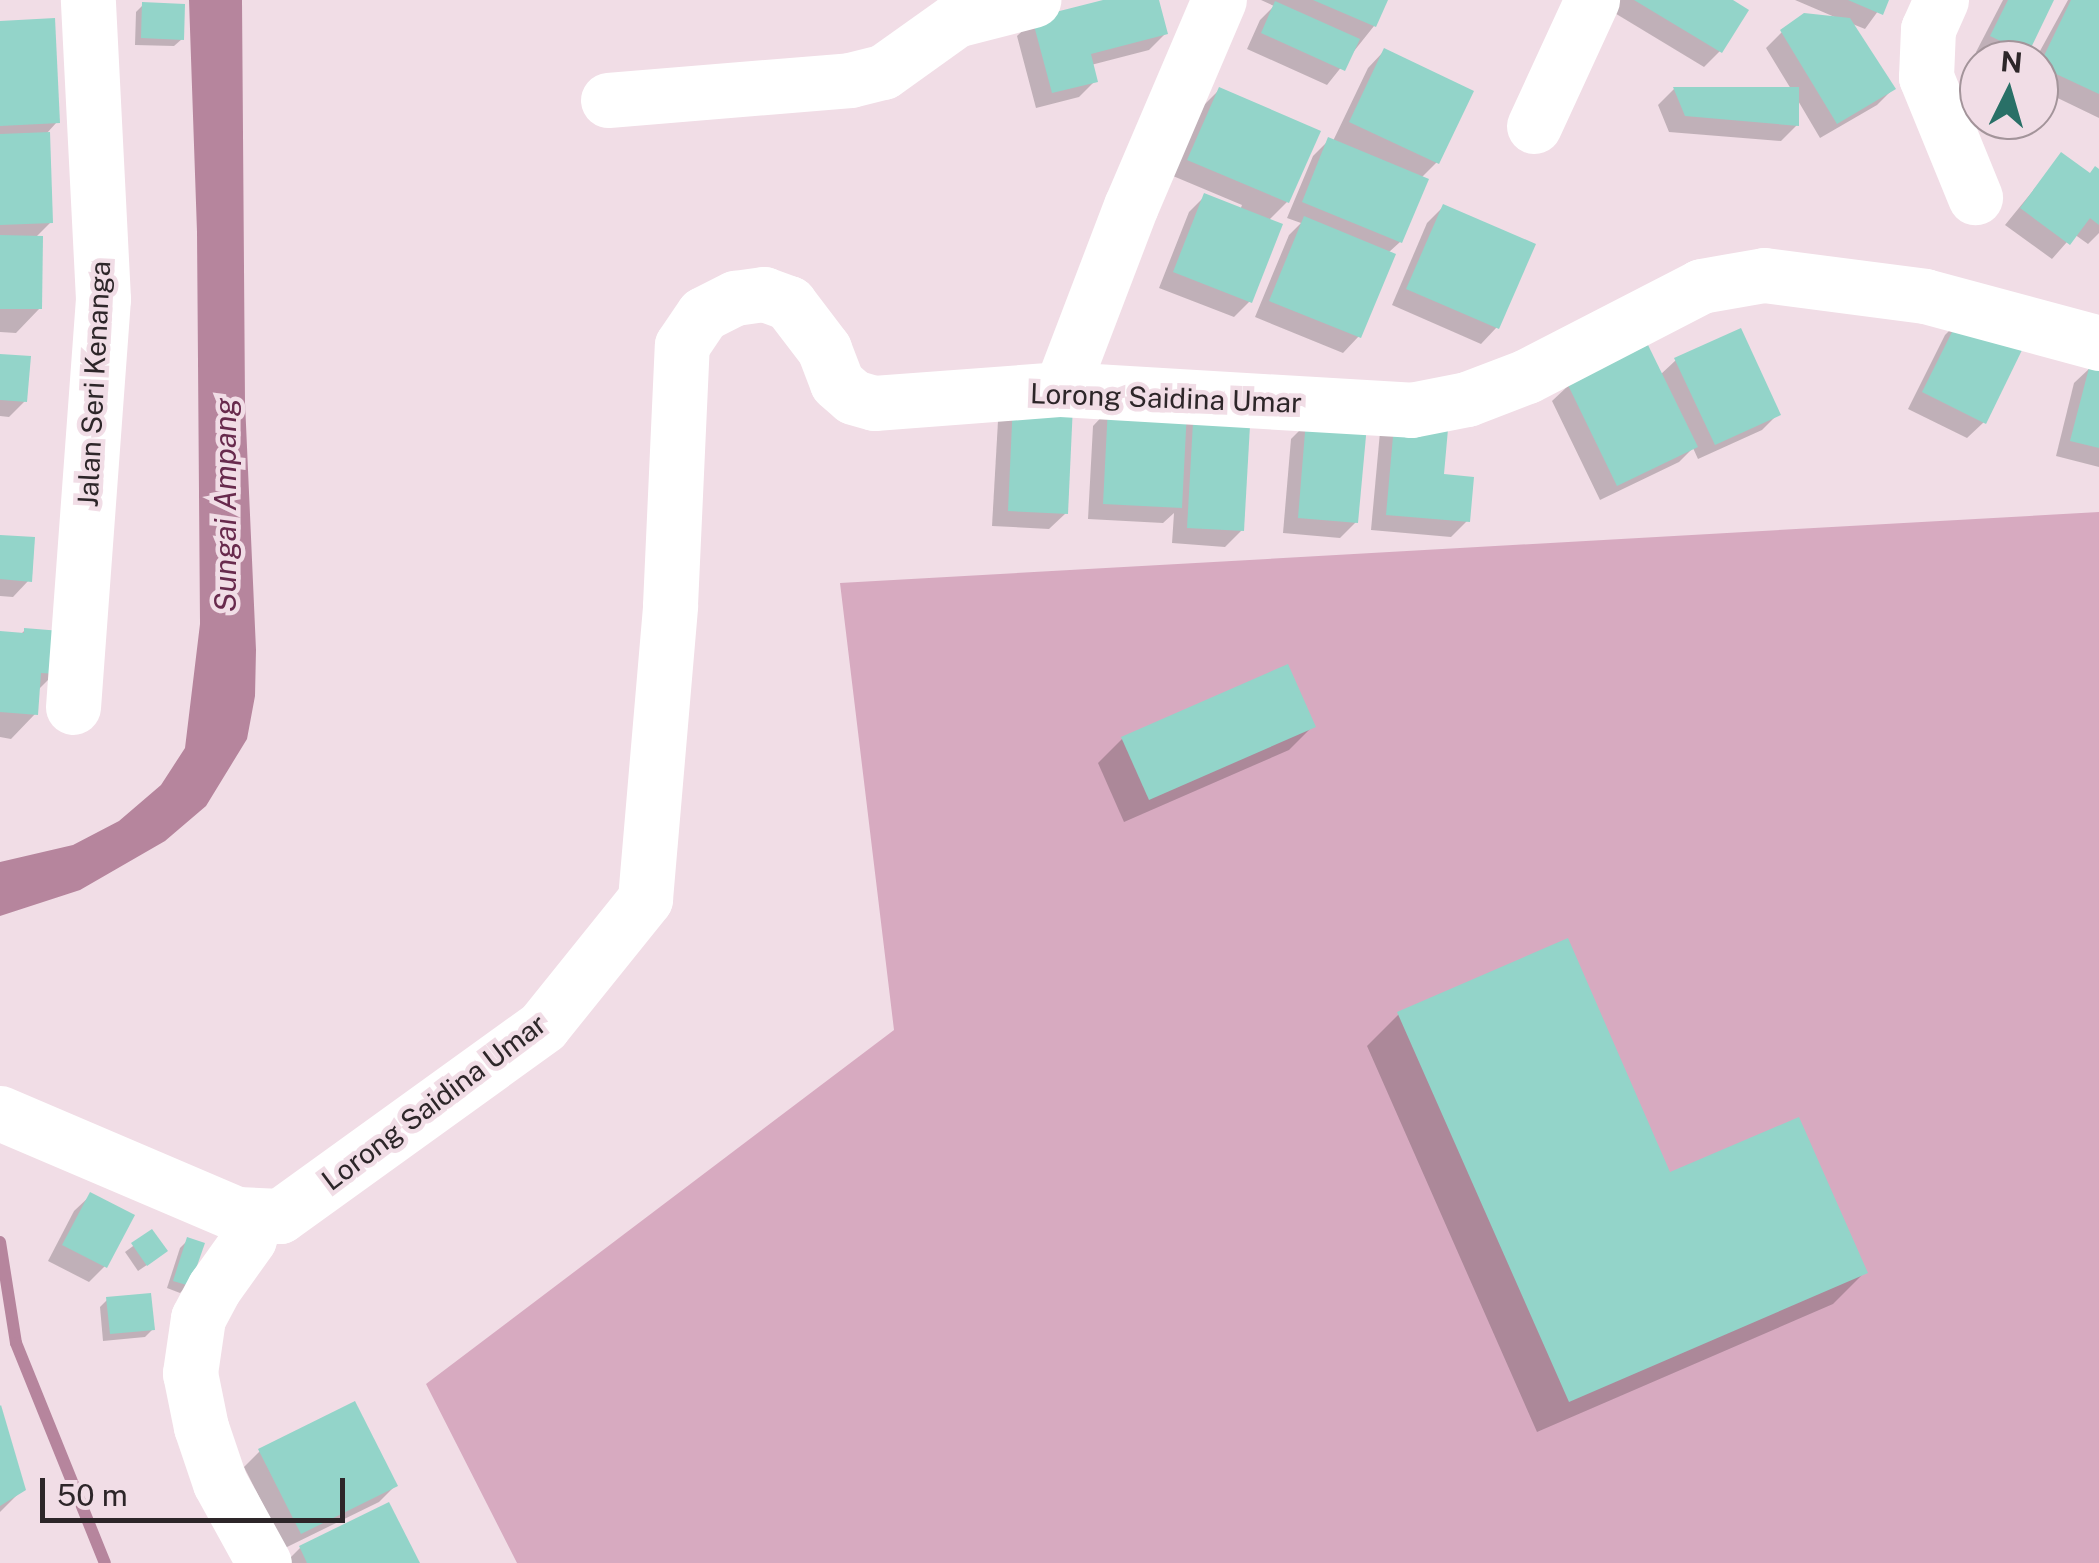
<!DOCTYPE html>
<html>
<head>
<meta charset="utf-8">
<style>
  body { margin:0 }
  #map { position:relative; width:2099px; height:1563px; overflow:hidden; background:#f1dde6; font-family:"Public Sans",sans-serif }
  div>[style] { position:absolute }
  .green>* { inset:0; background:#d7aac0 }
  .water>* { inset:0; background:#b6859d }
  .shadow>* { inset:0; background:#0003 }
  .stream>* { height:12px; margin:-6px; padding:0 6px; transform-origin:6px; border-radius:6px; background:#b6859d }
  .building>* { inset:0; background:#93d4c9 }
  .minor>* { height:55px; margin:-27.5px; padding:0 27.5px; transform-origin:27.5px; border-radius:27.5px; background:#fff }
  span { translate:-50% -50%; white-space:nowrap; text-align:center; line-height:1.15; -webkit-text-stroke:9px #f1dde6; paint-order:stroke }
  .street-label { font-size:28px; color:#2d2629 }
  .water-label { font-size:30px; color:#682a4d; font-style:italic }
  .north { position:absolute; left:1959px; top:40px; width:100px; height:100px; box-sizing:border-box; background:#f1dde6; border:2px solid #a3949a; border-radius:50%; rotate:5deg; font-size:28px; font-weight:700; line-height:40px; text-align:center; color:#2d2629 }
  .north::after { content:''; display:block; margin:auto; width:35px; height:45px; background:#297067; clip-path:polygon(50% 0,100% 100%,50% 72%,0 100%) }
  .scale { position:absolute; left:40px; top:1478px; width:305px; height:45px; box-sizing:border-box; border:5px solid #2d2629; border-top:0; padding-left:12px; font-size:30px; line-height:35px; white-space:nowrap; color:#2d2629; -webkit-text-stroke:8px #f1dde6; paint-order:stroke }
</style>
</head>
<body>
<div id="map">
  <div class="green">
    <i style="clip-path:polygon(2099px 512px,2099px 1563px,517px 1563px,426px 1384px,894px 1030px,840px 583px)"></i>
  </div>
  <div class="water">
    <i style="clip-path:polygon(189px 0,242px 0,245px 402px,256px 650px,255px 696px,247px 739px,206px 806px,165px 841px,80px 890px,0 916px,0 862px,73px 845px,119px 821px,161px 785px,185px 748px,200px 624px,197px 232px)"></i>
  </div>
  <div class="shadow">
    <i style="clip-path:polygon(1114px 0,1157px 0,1165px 34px,1149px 50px,1091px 65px,1095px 81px,1079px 97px,1036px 108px,1017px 36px,1034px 20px)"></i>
    <i style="clip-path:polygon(1261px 0,1385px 0,1374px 26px,1327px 85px,1247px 49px,1260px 20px,1274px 6px)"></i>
    <i style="clip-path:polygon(1620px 0,1728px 0,1720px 51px,1704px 67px,1613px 12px)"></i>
    <i style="clip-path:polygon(1795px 0,1886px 0,1865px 29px,1850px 23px,1893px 89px,1877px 105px,1820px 138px,1797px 99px,1797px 125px,1781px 141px,1669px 132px,1658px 105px,1674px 89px,1791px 89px,1766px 48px,1782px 32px,1837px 18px)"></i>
    <i style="clip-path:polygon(2003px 0,2052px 0,2018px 60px,1992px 60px,1976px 52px)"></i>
    <i style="clip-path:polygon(2068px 0,2099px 0,2099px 118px,2039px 89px,2039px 60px,2035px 60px)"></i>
    <i style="clip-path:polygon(143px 5px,182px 39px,174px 46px,135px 45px,136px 12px)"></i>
    <i style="clip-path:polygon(0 23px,57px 122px,47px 133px,51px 222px,35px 238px,40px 308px,16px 333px,0 332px)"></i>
    <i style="clip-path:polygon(1384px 51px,1437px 162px,1421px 178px,1400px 242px,1388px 253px,1359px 336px,1343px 353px,1255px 317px,1289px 235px,1301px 223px,1287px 218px,1313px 156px,1329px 140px,1333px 141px,1368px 68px)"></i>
    <i style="clip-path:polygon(1219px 90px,1287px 202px,1268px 221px,1250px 301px,1234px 317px,1159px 288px,1189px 212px,1205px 196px,1240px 210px,1242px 205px,1173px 176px,1203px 106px)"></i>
    <i style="clip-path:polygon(2062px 155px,2089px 175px,2099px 172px,2099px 233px,2088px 244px,2074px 234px,2052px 259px,2005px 225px)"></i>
    <i style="clip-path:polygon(1443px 207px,1497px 327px,1481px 344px,1392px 305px,1427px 223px)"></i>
    <i style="clip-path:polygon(1961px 319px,1984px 422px,1967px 438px,1908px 409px,1945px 335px)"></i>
    <i style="clip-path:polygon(0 356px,25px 401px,9px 417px,0 416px)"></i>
    <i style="clip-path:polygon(1676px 360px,1778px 414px,1762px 430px,1698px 459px,1693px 448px,1679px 462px,1600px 500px,1552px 401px,1569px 385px,1660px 375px)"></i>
    <i style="clip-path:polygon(2091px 367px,2099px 369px,2099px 467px,2056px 456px,2074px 383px)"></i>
    <i style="clip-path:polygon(1014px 404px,1066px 513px,1049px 529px,992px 526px,998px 421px)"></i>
    <i style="clip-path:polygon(1195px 407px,1242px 530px,1225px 547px,1172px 543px,1174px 513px,1163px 523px,1088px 519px,1093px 426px,1109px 409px)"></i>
    <i style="clip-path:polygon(1396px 416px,1442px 476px,1467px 521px,1451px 537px,1371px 530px,1380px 432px)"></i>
    <i style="clip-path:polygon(1307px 423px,1356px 522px,1340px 538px,1283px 533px,1291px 439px)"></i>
    <i style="clip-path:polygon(0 537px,29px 580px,13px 597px,0 596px)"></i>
    <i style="clip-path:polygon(25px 630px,55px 673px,37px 691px,35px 714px,11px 739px,0 737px,0 633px,20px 635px)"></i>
    <i style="clip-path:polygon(1313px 726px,1289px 750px,1124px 822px,1098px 763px,1122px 739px)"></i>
    <i style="clip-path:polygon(1399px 1014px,1669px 1175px,1865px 1272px,1833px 1304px,1537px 1432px,1367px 1046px)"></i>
    <i style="clip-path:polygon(91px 1195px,105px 1266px,89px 1282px,48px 1261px,74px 1211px)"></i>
    <i style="clip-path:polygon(152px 1232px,157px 1258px,138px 1271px,125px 1252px)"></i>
    <i style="clip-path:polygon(188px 1240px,188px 1285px,180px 1293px,167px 1288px,180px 1248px)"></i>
    <i style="clip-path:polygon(107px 1300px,153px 1329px,145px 1337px,103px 1341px,100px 1307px)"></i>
    <i style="clip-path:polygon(0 1411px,23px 1489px,0 1512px)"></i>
    <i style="clip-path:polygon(260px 1451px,395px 1486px,379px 1502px,285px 1548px,244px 1467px)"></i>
    <i style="clip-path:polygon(300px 1548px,417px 1563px,285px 1563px)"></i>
  </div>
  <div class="stream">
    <i style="left:0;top:1242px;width:102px;rotate:81deg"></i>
    <i style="left:16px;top:1343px;width:237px;rotate:68deg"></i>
  </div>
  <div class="building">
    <i style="clip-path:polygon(1103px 0,1159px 0,1168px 34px,1091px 54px,1098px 82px,1052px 93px,1032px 18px)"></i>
    <i style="clip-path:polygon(1313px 0,1388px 0,1376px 27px)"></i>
    <i style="clip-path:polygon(1634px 0,1733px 0,1749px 10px,1722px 53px)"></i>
    <i style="clip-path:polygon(1848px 0,1889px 0,1883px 15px)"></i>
    <i style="clip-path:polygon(2008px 0,2054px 0,2028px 54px,1990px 36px)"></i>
    <i style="clip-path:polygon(2071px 0,2099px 0,2099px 94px,2039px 66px)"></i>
    <i style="clip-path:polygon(1275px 1px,1360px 39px,1345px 71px,1261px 33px)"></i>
    <i style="clip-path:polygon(142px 2px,185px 4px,184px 40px,141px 38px)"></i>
    <i style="clip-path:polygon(1804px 13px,1850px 18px,1896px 89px,1837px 124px,1780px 30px)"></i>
    <i style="clip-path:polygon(55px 18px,60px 123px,0 126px,0 21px)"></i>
    <i style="clip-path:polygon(1384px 48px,1474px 91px,1439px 164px,1349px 122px)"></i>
    <i style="clip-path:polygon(1219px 87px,1321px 131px,1289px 203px,1187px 160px)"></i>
    <i style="clip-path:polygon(1673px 87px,1799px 87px,1799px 126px,1685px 116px)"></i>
    <i style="clip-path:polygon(50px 132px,53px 223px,0 225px,0 134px)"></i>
    <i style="clip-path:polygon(1328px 137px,1429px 179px,1402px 243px,1302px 202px)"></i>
    <i style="clip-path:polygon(2061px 152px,2090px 173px,2095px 166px,2099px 169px,2099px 225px,2090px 218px,2070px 245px,2020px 208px)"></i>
    <i style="clip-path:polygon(1204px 193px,1283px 224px,1252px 303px,1173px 272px)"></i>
    <i style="clip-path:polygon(1443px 204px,1536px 244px,1499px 329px,1406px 289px)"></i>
    <i style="clip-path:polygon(1304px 216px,1396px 254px,1361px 338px,1269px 301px)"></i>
    <i style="clip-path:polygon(0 235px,43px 236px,42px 309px,0 309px)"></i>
    <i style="clip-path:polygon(1960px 316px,2024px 346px,1986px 424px,1922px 392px)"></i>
    <i style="clip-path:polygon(1741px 328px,1781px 415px,1715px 445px,1674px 358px)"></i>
    <i style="clip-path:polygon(1648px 345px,1698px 447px,1617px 486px,1567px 383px)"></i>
    <i style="clip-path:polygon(0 354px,31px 356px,27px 402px,0 400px)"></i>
    <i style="clip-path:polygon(2090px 364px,2099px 367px,2099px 448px,2070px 441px)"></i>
    <i style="clip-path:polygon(1013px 402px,1073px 405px,1068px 514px,1008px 511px)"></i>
    <i style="clip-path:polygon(1194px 405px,1251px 408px,1244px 531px,1187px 528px)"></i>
    <i style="clip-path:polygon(1108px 407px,1187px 410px,1182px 508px,1103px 504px)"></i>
    <i style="clip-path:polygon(1395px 414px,1449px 418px,1444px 474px,1474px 477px,1470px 522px,1386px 515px)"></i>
    <i style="clip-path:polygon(1306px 420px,1367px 425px,1358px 523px,1298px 518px)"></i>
    <i style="clip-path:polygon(0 535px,35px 537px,32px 582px,0 579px)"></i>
    <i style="clip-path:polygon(24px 628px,61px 631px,58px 674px,41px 673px,38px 715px,0 712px,0 631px,24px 633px)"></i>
    <i style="clip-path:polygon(1288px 664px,1316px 727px,1149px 800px,1121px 737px)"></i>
    <i style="clip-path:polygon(1568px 938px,1670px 1172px,1799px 1117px,1868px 1273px,1569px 1402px,1397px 1012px)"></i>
    <i style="clip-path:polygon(90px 1192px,135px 1215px,107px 1268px,62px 1245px)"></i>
    <i style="clip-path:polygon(152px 1229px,168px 1251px,147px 1266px,131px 1243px)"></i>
    <i style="clip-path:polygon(187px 1237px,205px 1243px,190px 1286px,173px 1281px)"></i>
    <i style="clip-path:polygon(151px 1293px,155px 1330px,110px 1334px,106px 1297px)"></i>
    <i style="clip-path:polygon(355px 1401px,398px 1486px,301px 1534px,258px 1449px)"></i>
    <i style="clip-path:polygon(1px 1405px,26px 1490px,0 1506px,0 1406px)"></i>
    <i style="clip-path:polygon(389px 1502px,420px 1563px,307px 1563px,299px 1546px)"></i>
  </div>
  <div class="minor">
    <i style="left:1941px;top:0;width:32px;rotate:114deg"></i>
    <i style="left:1928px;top:29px;width:48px;rotate:92.4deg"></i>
    <i style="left:1926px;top:77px;width:130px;rotate:67.8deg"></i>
    <i style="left:608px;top:100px;width:243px;rotate:-4.7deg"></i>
    <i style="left:850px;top:80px;width:34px;rotate:-14deg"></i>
    <i style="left:883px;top:72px;width:90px;rotate:-35.5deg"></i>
    <i style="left:956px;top:20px;width:80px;rotate:-14.6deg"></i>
    <i style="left:1534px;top:126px;width:139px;rotate:-65.3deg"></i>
    <i style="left:1061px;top:389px;width:196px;rotate:-69.1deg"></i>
    <i style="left:1131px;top:206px;width:224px;rotate:-66.9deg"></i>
    <i style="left:73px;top:707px;width:409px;rotate:-85.8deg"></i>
    <i style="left:103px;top:299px;width:299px;rotate:-92.9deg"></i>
    <i style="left:0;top:1113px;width:258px;rotate:23.1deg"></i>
    <i style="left:237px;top:1214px;width:43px;rotate:2.7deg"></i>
    <i style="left:280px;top:1216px;width:324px;rotate:-35.8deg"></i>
    <i style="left:543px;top:1026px;width:163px;rotate:-51.2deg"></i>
    <i style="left:645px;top:899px;width:295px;rotate:-85.1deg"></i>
    <i style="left:670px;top:605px;width:260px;rotate:-87.4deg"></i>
    <i style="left:682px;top:345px;width:37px;rotate:-56deg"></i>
    <i style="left:703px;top:314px;width:36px;rotate:-27deg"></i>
    <i style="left:735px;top:298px;width:29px;rotate:-8deg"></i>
    <i style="left:764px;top:294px;width:27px;rotate:20deg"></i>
    <i style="left:789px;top:303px;width:58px;rotate:52.7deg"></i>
    <i style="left:824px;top:349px;width:36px;rotate:69deg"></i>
    <i style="left:837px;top:383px;width:21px;rotate:41deg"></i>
    <i style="left:853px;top:397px;width:22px;rotate:16deg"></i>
    <i style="left:874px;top:403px;width:188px;rotate:-4.3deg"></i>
    <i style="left:1061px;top:389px;width:351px;rotate:3.4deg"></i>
    <i style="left:1411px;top:410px;width:57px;rotate:-11.1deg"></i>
    <i style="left:1467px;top:399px;width:64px;rotate:-21deg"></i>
    <i style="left:1527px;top:376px;width:196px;rotate:-27.3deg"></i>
    <i style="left:1701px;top:286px;width:64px;rotate:-9.9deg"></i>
    <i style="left:1764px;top:275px;width:162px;rotate:7.4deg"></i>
    <i style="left:1925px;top:296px;width:180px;rotate:15.1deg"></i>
    <i style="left:253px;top:1218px;width:21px;rotate:101deg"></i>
    <i style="left:249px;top:1239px;width:60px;rotate:125.5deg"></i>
    <i style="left:214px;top:1288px;width:34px;rotate:118deg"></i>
    <i style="left:198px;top:1318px;width:56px;rotate:98.3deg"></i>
    <i style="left:190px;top:1373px;width:55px;rotate:78.5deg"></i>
    <i style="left:201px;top:1427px;width:59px;rotate:71.3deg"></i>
    <i style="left:220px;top:1483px;width:91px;rotate:61.2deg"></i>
  </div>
  <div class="street-label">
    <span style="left:94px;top:384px;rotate:-87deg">Jalan Seri Kenanga</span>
    <span style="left:1166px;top:398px;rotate:2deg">Lorong Saidina Umar</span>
    <span style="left:434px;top:1102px;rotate:-37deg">Lorong Saidina Umar</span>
  </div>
  <div class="water-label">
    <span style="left:225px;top:505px;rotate:-90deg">Sungai Ampang</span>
  </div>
  <div class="north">N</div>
  <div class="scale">50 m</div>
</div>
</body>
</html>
